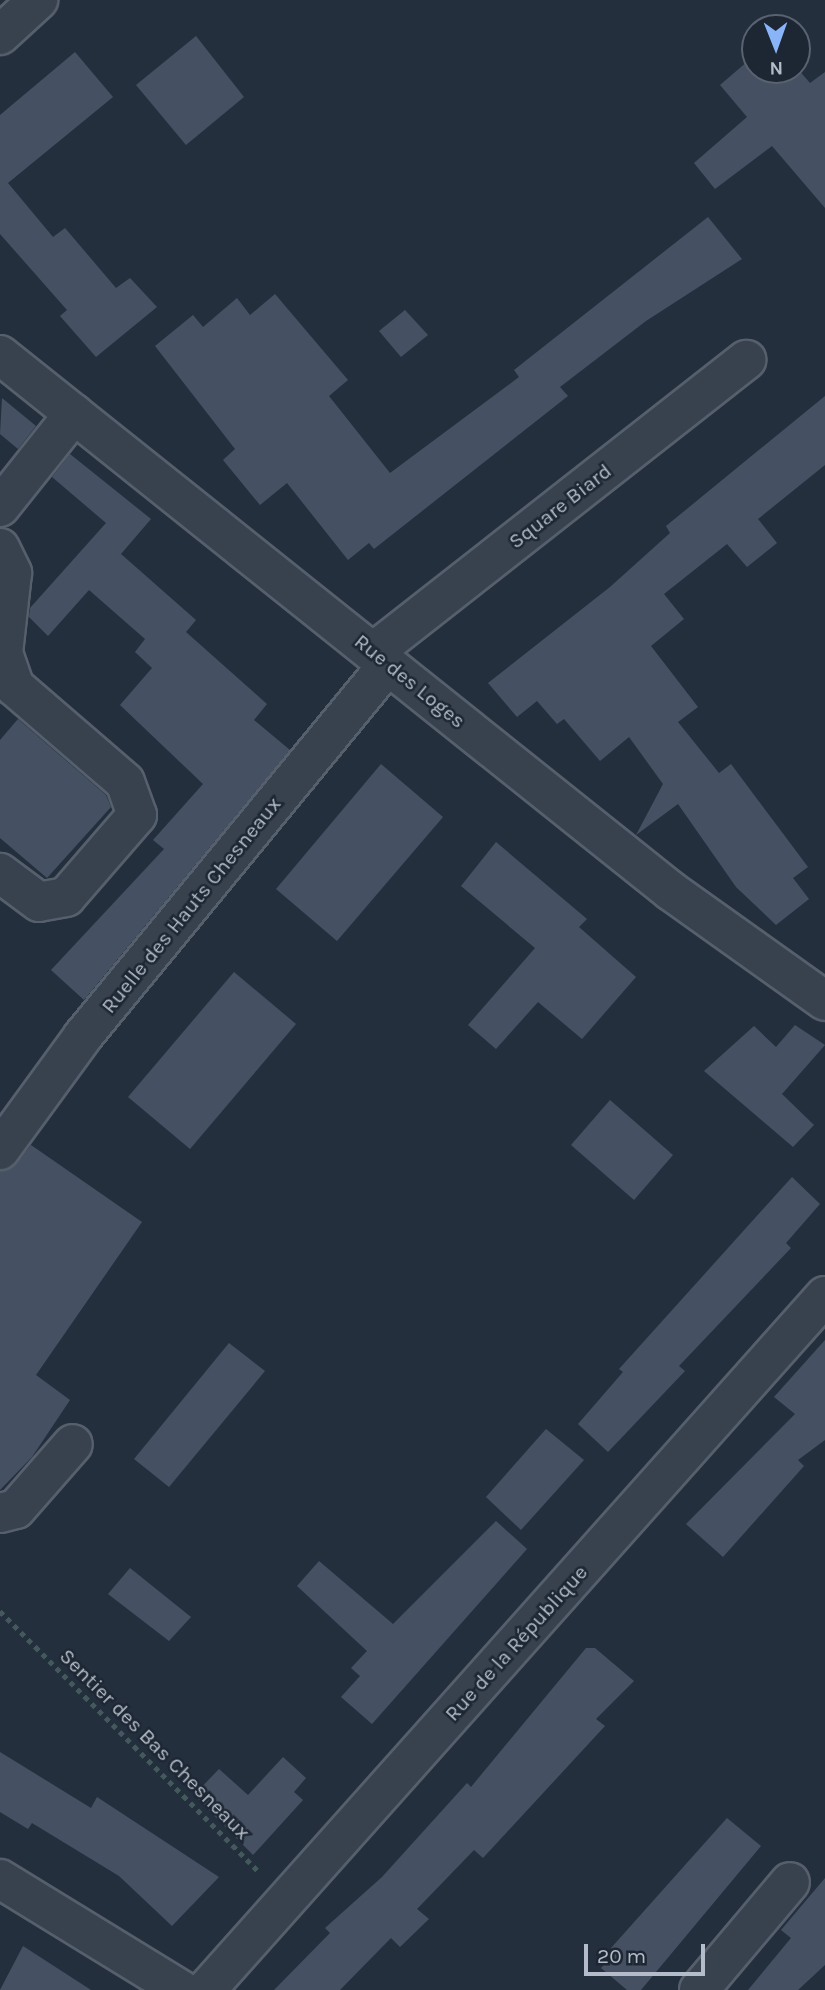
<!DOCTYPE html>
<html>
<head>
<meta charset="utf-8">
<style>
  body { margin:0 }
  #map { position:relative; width:825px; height:1990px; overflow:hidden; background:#242f3e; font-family:Karla,sans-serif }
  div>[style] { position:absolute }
  .building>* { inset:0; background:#455162 }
  .path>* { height:4.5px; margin-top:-2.25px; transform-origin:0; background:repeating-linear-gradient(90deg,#44595c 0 5px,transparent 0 10px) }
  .roads { filter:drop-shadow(2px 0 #565f6c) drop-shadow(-2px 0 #565f6c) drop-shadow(0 2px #565f6c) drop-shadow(0 -2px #565f6c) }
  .minor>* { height:38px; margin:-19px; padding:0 19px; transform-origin:19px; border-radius:19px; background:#38414e }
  span { translate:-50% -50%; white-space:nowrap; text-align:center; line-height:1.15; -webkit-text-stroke:5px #1d2633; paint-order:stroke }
  .street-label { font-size:21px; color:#b4bcc9 }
  .north { position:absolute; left:741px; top:14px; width:70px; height:70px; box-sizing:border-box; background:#1d2633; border:2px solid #59626f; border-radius:50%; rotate:179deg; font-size:19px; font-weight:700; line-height:28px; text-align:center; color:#b4bcc9 }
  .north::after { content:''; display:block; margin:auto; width:24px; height:32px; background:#8ab4f8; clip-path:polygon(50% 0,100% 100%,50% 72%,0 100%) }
  .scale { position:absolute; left:584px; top:1944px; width:121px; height:32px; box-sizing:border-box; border:4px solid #b4bcc9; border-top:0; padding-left:9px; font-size:21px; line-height:24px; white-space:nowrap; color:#b4bcc9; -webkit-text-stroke:5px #1d2633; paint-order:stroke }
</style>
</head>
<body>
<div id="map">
  <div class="building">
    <i style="clip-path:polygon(196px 36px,244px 97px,186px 145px,136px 85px)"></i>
    <i style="clip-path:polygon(75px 52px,113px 97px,8px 183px,53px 237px,65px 228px,116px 288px,130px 278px,157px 307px,96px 357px,60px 316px,67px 310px,0 234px,0 115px)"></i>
    <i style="clip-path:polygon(755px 55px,755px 70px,797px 68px,810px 83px,825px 72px,825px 208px,772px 146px,715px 189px,694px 163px,747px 117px,720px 85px)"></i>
    <i style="clip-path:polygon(708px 217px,742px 259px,646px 321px,560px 387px,568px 396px,374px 549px,369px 543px,348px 560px,287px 483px,260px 505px,223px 460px,235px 449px,155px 346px,193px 315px,203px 327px,237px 298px,250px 315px,275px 294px,348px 380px,329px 396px,390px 473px,519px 377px,514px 370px)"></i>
    <i style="clip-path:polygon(405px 310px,428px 335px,401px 357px,379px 331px)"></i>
    <i style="clip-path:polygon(825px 396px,825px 465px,758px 519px,777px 543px,747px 567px,727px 544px,664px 594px,684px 619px,651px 646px,698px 707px,678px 722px,719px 773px,731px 764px,808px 867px,793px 878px,809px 899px,776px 925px,736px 887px,678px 804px,636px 835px,663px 784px,629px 737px,600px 761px,564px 719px,557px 724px,537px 701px,517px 717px,488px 683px,610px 587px,670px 533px,666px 526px)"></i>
    <i style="clip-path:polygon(2px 398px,36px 426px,18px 449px,0 434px)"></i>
    <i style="clip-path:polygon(70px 454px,151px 519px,121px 554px,196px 620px,186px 632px,267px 704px,254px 720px,290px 750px,84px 1000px,51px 970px,164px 849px,153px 840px,203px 784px,120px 705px,152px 668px,135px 652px,145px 639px,89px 590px,48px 636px,29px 617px,30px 608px,106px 523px,52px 477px)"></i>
    <i style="clip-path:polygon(18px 719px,106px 795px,111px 807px,47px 878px,0 838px,0 740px)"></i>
    <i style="clip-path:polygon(381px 764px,443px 817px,337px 941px,276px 889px)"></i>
    <i style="clip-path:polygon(496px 842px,587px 919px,579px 927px,636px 977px,582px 1039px,538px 1002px,496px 1049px,468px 1025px,535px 948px,461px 886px)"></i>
    <i style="clip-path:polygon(234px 972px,296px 1024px,190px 1149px,128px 1097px)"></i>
    <i style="clip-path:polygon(795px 1025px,825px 1045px,782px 1094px,814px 1125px,793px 1147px,704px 1071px,754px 1026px,776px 1047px)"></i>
    <i style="clip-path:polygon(610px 1100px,673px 1155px,634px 1200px,571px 1145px)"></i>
    <i style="clip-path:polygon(31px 1145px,142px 1222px,36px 1375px,70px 1400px,32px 1457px,0 1490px,0 1171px,17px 1163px)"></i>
    <i style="clip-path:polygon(792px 1177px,820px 1204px,786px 1243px,791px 1248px,679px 1366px,685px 1371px,608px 1452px,578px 1424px,623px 1372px,619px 1369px)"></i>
    <i style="clip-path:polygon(825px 1340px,825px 1440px,798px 1460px,804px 1466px,723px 1557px,686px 1524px,795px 1414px,774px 1397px)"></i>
    <i style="clip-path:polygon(229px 1343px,265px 1371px,169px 1487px,134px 1459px)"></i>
    <i style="clip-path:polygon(546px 1429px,584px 1460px,521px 1530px,486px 1497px)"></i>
    <i style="clip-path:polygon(496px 1521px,527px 1549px,372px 1724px,341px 1697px,360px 1676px,351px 1668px,367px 1651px,297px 1586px,319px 1561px,393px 1624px)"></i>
    <i style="clip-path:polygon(130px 1568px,191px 1617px,169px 1641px,108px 1594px)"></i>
    <i style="clip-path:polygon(586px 1648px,595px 1648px,634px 1681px,596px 1719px,605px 1726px,483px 1858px,474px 1850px,417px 1909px,429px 1919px,400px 1947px,391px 1938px,340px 1990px,274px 1990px,330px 1933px,325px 1928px,382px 1877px,467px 1783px,471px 1787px)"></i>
    <i style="clip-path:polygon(0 1752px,91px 1808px,97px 1797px,219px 1877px,172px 1926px,119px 1876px,32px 1823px,28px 1829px,0 1812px)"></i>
    <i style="clip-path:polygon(283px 1757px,306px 1778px,294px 1792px,303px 1800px,253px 1855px,194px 1795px,219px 1769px,248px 1795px)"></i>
    <i style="clip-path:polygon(727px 1818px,761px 1846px,641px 1990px,627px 1990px,601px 1968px,615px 1953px,611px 1948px)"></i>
    <i style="clip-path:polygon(825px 1878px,825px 1965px,798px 1990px,748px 1990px,791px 1938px,781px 1930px)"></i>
    <i style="clip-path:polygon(23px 1946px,91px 1990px,0 1990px)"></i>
  </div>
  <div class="path">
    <i style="left:0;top:1611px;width:368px;rotate:45.2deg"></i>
  </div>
  <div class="roads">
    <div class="minor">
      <i style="left:0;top:35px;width:52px;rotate:-42.6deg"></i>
      <i style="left:0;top:355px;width:859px;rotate:38.62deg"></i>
      <i style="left:671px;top:891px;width:189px;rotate:35.5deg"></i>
      <i style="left:0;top:507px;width:119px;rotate:-51.5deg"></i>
      <i style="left:0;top:548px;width:28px;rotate:64deg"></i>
      <i style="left:12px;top:573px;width:81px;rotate:96.4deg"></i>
      <i style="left:3px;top:653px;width:36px;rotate:71deg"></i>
      <i style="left:15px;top:687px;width:145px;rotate:40.8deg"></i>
      <i style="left:125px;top:782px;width:35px;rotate:70deg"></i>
      <i style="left:137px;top:815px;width:108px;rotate:130.9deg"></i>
      <i style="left:66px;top:897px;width:27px;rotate:170deg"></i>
      <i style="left:39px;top:902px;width:49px;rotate:-143.4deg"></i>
      <i style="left:375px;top:651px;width:472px;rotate:-38.1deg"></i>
      <i style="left:0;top:1150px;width:141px;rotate:-53.9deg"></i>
      <i style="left:83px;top:1036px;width:480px;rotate:-50.6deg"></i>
      <i style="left:0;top:1513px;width:16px;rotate:-14deg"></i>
      <i style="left:16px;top:1509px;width:86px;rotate:-48.8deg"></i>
      <i style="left:0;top:1879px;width:212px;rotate:31.5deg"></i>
      <i style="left:206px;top:1990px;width:930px;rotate:-48.27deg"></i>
      <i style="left:699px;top:1990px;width:141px;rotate:-49.9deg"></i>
    </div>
  </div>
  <div class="street-label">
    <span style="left:560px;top:506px;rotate:-38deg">Square Biard</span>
    <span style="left:410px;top:681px;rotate:39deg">Rue des Loges</span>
    <span style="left:191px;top:905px;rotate:-51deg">Ruelle des Hauts Chesneaux</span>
    <span style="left:516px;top:1643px;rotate:-48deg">Rue de la République</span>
    <span style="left:155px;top:1744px;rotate:45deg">Sentier des Bas Chesneaux</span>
  </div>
  <div class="north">N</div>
  <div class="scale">20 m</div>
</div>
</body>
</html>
